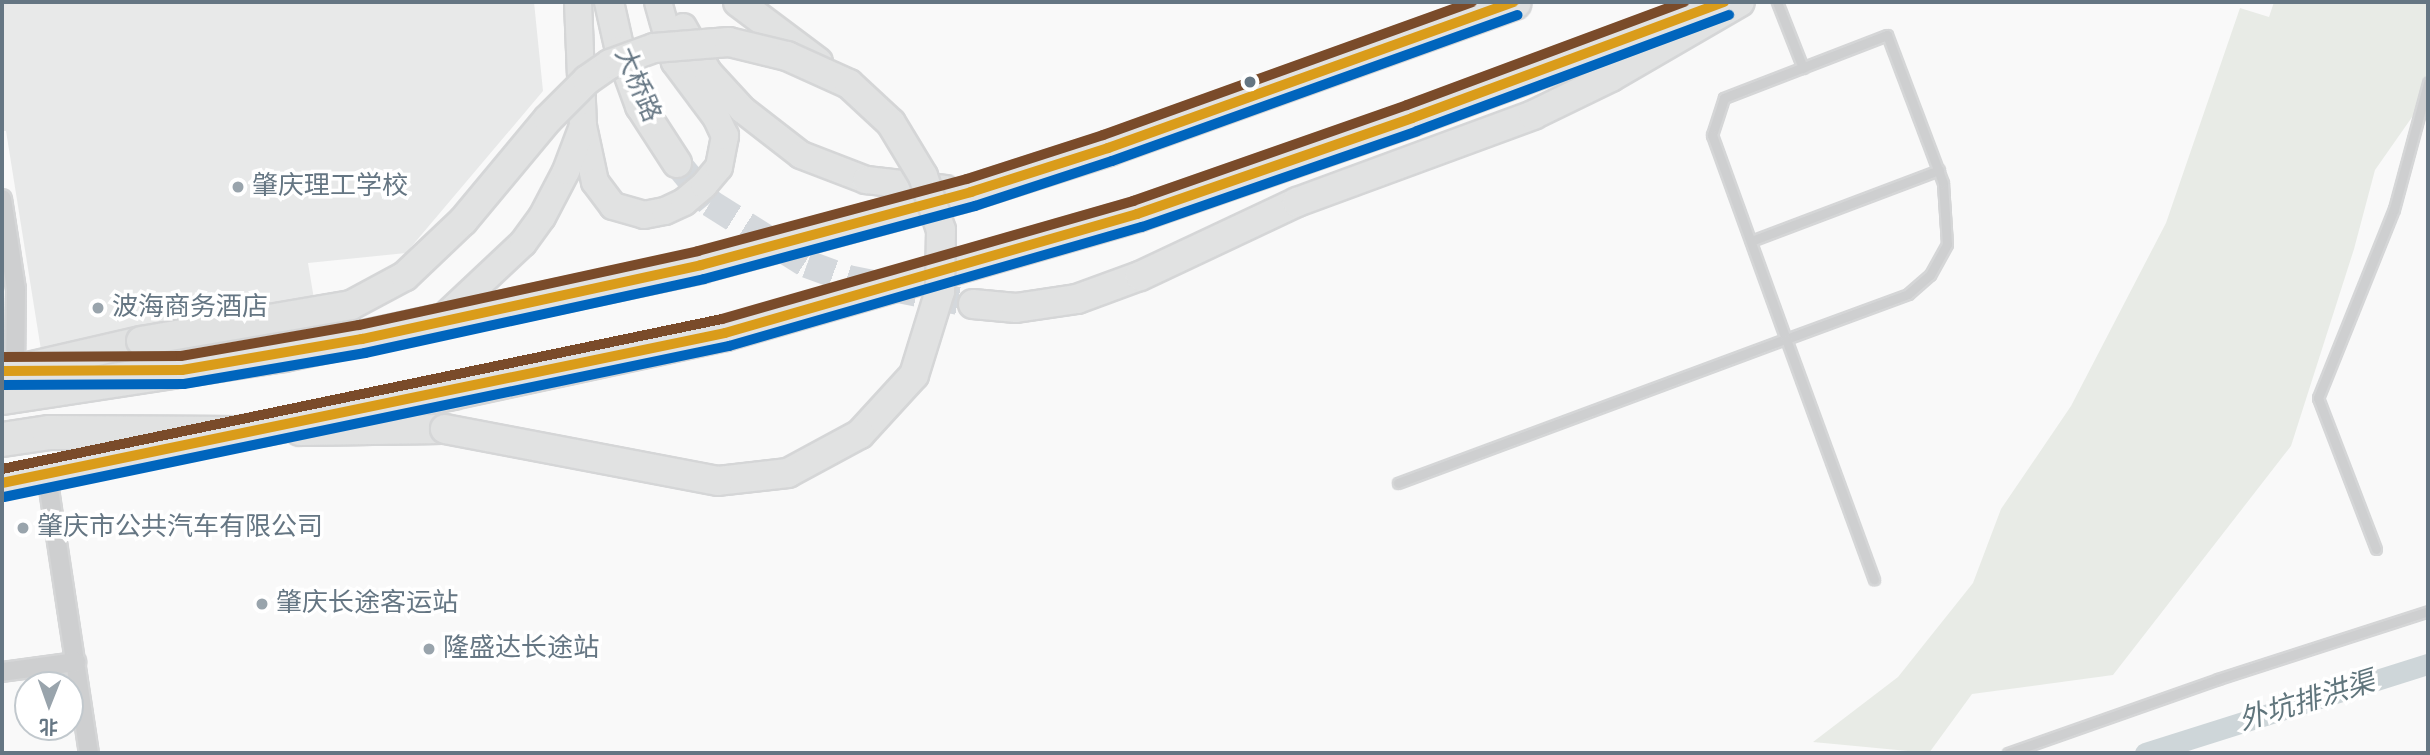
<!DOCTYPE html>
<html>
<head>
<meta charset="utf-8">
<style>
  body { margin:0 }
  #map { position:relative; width:2430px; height:755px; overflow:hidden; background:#f9f9f9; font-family:"Sofia Sans Condensed","Noto Sans SC",sans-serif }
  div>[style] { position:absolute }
  .built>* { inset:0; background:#e8e9e9 }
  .green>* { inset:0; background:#e8ebe6 }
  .canal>* { height:21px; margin:-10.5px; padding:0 10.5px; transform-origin:10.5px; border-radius:10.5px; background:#ced6d9 }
  .primary-tunnel>* { height:28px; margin-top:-14px; transform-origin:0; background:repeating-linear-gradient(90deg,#d4d8dc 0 28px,transparent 0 42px) }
  .roads { filter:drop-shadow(2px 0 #d5d6d7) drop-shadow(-2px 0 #d5d6d7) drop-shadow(0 2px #d5d6d7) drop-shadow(0 -2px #d5d6d7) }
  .lane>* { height:9px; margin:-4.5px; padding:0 4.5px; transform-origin:4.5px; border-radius:4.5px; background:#cecfd0 }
  .street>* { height:18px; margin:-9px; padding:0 9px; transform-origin:9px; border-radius:9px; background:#cecfd0 }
  .secondary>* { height:26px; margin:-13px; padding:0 13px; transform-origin:13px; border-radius:13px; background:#e1e2e2 }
  .primary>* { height:28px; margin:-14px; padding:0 14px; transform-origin:14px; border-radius:14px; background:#e1e2e2 }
  .highway>* { height:33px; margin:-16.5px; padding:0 16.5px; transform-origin:16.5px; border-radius:16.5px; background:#e1e2e2 }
  .bridges { filter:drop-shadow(2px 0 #d5d6d7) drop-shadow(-2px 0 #d5d6d7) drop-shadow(0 2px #d5d6d7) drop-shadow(0 -2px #d5d6d7) }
  .primary-bridge>* { height:28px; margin:-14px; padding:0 14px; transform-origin:14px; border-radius:14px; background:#e1e2e2 }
  .bus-1>* { height:10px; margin:-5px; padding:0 5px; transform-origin:5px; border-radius:5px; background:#da9c1a }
  .bus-2>* { height:10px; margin:-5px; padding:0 5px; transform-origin:5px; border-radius:5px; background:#0065bd }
  .bus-3>* { height:10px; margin:-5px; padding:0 5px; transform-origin:5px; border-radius:5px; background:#7a4b2a }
  .dots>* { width:19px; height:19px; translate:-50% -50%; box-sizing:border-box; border:4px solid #fff; border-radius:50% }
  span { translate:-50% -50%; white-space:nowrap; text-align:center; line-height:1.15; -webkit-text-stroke:7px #fff; paint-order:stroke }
  .street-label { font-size:26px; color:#657683 }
  .poi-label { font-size:26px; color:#657683 }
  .left { translate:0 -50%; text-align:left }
  .water-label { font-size:28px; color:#60757c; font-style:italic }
  .frame { position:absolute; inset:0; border:4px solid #657683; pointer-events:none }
  .north { position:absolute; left:14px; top:671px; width:70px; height:70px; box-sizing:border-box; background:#fff; border:2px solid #c1c8cd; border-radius:50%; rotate:181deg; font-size:19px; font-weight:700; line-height:28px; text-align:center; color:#657683 }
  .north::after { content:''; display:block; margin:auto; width:24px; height:32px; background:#99a4ac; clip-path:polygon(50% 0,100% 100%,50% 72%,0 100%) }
</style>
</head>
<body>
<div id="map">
  <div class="built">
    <i style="clip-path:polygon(2px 2px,534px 2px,543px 91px,406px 253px,308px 263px,315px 305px,41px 350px,6px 131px,2px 131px)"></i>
  </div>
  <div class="green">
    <i style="clip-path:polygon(2274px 2px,2428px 2px,2428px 82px,2424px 100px,2375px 170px,2354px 249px,2291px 446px,2113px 675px,1972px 694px,1929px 753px,1813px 742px,1898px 677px,1973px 583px,2001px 509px,2071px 406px,2166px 223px,2240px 8px,2269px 17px)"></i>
  </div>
  <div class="canal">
    <i style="left:2145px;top:753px;width:297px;rotate:-17.5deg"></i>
  </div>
  <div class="primary-tunnel">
    <i style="left:677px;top:163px;width:52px;rotate:50.5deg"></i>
    <i style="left:710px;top:203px;width:115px;rotate:32.2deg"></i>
    <i style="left:807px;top:264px;width:44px;rotate:20.1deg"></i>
    <i style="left:848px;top:279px;width:127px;rotate:11.3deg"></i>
  </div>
  <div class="roads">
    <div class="lane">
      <i style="left:1777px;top:2px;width:71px;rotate:68.5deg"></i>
      <i style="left:1751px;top:241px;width:201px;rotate:-20.7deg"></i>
      <i style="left:1398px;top:483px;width:414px;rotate:-20.4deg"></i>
      <i style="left:1786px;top:339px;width:130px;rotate:-20.2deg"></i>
      <i style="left:1908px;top:294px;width:29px;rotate:-41deg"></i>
      <i style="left:1930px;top:275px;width:35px;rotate:-61deg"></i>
      <i style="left:1947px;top:244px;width:61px;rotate:-93.8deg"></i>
      <i style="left:1943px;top:183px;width:158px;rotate:-110.7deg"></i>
      <i style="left:1887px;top:35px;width:175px;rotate:158.9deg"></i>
      <i style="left:1724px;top:98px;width:39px;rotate:108deg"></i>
      <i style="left:1712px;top:135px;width:217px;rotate:70.1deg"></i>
      <i style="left:1786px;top:339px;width:256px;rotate:69.9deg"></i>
      <i style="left:2376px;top:549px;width:162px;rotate:-111deg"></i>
      <i style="left:2318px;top:398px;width:204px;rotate:-68.1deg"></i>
      <i style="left:2394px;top:209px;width:131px;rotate:-74.9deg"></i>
      <i style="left:2008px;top:753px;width:223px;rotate:-19.4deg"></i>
      <i style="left:2218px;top:679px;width:221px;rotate:-17.9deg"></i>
    </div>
    <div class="street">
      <i style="left:2px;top:199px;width:91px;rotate:81.2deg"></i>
      <i style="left:16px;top:289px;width:81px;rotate:90.7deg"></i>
      <i style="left:47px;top:476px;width:280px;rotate:81.4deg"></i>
      <i style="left:2px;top:672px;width:75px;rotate:-7.7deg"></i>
    </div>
    <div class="secondary">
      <i style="left:578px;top:2px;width:124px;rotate:87.7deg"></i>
      <i style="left:583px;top:126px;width:57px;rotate:77.9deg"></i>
      <i style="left:595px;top:182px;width:30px;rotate:53deg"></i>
      <i style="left:613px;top:206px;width:32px;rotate:16deg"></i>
      <i style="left:644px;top:215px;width:21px;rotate:-11deg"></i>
      <i style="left:665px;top:211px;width:21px;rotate:-25deg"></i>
      <i style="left:684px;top:202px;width:26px;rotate:-40deg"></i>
      <i style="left:704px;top:185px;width:23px;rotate:-50deg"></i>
      <i style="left:719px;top:167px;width:32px;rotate:-79deg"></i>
      <i style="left:725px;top:136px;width:21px;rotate:-115deg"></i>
      <i style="left:716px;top:117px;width:69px;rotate:-126.7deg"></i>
      <i style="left:675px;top:62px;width:62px;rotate:-105.8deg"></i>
      <i style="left:683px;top:27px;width:51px;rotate:60.9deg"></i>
      <i style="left:708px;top:72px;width:52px;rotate:47.4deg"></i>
      <i style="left:743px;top:110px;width:73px;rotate:37.8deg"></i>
      <i style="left:801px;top:155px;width:70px;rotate:21deg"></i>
      <i style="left:866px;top:180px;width:80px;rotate:6.5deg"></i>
      <i style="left:441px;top:320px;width:112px;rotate:-43.2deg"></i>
      <i style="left:523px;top:243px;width:32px;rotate:-54deg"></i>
      <i style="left:542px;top:217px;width:52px;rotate:-62.4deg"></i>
      <i style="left:566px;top:171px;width:48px;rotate:-69.3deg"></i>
      <i style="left:2px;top:483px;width:46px;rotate:-8.8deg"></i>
      <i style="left:47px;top:476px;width:156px;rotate:-12.6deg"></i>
    </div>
    <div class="primary">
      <i style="left:609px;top:2px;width:50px;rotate:77.3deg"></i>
      <i style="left:620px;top:51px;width:59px;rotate:70deg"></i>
      <i style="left:640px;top:106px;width:68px;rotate:57deg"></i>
      <i style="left:738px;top:2px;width:100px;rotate:36.9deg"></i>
      <i style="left:973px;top:304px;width:43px;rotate:5.3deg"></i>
      <i style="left:1016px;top:308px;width:62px;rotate:-8.4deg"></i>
      <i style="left:1077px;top:299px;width:67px;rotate:-20.1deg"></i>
      <i style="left:1140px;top:276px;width:174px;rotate:-25.2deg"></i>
      <i style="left:1297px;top:202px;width:252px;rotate:-20.2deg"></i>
      <i style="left:1533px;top:115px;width:87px;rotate:-26deg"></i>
      <i style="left:1611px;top:77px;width:149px;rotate:-30.2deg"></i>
      <i style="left:15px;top:370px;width:129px;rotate:-13deg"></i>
      <i style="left:300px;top:431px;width:145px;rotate:-0.8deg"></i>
    </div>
    <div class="highway">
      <i style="left:2px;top:397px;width:285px;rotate:-8.7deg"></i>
      <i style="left:284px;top:354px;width:426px;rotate:-12deg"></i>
      <i style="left:701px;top:265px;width:280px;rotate:-15.1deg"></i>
      <i style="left:971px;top:192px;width:144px;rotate:-17.8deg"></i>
      <i style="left:1108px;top:148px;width:431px;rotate:-19.8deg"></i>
      <i style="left:2px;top:439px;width:48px;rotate:-8.5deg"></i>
      <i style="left:49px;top:432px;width:189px;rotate:0.3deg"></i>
      <i style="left:238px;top:433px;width:218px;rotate:-10.8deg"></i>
      <i style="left:452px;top:392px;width:279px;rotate:-12.2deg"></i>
      <i style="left:725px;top:333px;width:429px;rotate:-16.1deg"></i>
      <i style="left:1137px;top:214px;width:291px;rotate:-19.2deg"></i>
      <i style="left:1412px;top:118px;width:333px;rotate:-20.4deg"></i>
    </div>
  </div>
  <div class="bridges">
    <div class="primary-bridge">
      <i style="left:141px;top:341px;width:213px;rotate:-9.7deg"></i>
      <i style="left:351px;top:305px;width:61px;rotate:-28.2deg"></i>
      <i style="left:405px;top:276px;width:80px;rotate:-43.5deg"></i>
      <i style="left:463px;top:221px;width:133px;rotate:-50.2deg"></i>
      <i style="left:548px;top:119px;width:55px;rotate:-45deg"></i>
      <i style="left:587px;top:80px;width:28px;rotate:-35deg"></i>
      <i style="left:610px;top:64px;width:47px;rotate:-20deg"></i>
      <i style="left:654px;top:48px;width:75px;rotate:-4.6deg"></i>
      <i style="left:729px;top:42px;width:60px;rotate:13.6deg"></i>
      <i style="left:787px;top:56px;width:68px;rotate:24.3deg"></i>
      <i style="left:849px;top:84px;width:57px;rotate:42.9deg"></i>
      <i style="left:891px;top:123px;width:62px;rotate:58.9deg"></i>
      <i style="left:923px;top:176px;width:57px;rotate:71.6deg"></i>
      <i style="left:941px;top:230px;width:61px;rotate:90.9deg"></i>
      <i style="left:940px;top:291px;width:88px;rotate:107.2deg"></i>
      <i style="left:914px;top:375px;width:80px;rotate:132.5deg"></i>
      <i style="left:860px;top:434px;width:82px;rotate:151.6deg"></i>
      <i style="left:788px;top:473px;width:70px;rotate:173.5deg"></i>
      <i style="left:718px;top:481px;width:278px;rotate:-169.2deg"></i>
    </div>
  </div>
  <div class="bus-1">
    <i style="left:2px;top:371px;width:180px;rotate:-0.3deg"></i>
    <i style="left:182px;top:370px;width:183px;rotate:-9.8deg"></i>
    <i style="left:362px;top:339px;width:347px;rotate:-12.3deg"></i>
    <i style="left:701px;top:265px;width:280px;rotate:-15.1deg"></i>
    <i style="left:971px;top:192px;width:144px;rotate:-17.8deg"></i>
    <i style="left:1108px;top:148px;width:431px;rotate:-19.8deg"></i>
    <i style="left:2px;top:483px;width:738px;rotate:-11.72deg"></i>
    <i style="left:725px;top:333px;width:429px;rotate:-16.1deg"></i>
    <i style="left:1137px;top:214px;width:291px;rotate:-19.2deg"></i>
    <i style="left:1412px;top:118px;width:333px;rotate:-20.4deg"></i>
  </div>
  <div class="bus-2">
    <i style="left:2px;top:385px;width:182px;rotate:-0.3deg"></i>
    <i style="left:184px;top:384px;width:184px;rotate:-9.7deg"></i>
    <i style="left:365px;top:353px;width:347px;rotate:-12.3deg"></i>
    <i style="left:704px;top:279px;width:281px;rotate:-15.1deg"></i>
    <i style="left:975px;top:206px;width:144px;rotate:-18.2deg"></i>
    <i style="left:1112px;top:161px;width:431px;rotate:-19.8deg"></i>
    <i style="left:4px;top:497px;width:741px;rotate:-11.77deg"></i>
    <i style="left:729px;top:346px;width:430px;rotate:-16.1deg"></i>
    <i style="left:1142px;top:227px;width:291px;rotate:-19.2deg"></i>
    <i style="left:1417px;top:131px;width:333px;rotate:-20.4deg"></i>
  </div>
  <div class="bus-3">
    <i style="left:2px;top:357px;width:179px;rotate:-0.3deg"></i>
    <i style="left:181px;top:356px;width:181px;rotate:-9.9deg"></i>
    <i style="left:359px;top:325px;width:347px;rotate:-12.3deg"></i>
    <i style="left:698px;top:251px;width:278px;rotate:-15deg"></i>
    <i style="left:967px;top:179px;width:143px;rotate:-17.9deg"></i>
    <i style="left:1103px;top:135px;width:392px;rotate:-19.8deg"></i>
    <i style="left:2px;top:469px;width:735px;rotate:-11.77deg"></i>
    <i style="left:722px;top:319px;width:428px;rotate:-16deg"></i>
    <i style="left:1133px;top:201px;width:290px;rotate:-19.3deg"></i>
    <i style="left:1407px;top:105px;width:296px;rotate:-20.4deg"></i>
  </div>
  <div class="dots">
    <i style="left:1250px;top:82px;background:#657683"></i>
    <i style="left:238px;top:187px;background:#99a4ac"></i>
    <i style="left:98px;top:308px;background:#99a4ac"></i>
    <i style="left:23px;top:528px;background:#99a4ac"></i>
    <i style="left:262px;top:604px;background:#99a4ac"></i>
    <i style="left:429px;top:649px;background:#99a4ac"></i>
  </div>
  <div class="street-label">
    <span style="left:637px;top:85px;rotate:67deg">大桥路</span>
  </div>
  <div class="poi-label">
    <span class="left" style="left:252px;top:187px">肇庆理工学校</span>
    <span class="left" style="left:112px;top:308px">波海商务酒店</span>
    <span class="left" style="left:37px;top:528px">肇庆市公共汽车有限公司</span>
    <span class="left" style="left:276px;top:604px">肇庆长途客运站</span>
    <span class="left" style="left:443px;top:649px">隆盛达长途站</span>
  </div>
  <div class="water-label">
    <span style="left:2307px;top:702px;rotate:-17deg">外坑排洪渠</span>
  </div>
  <div class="frame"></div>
  <div class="north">北</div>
</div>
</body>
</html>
